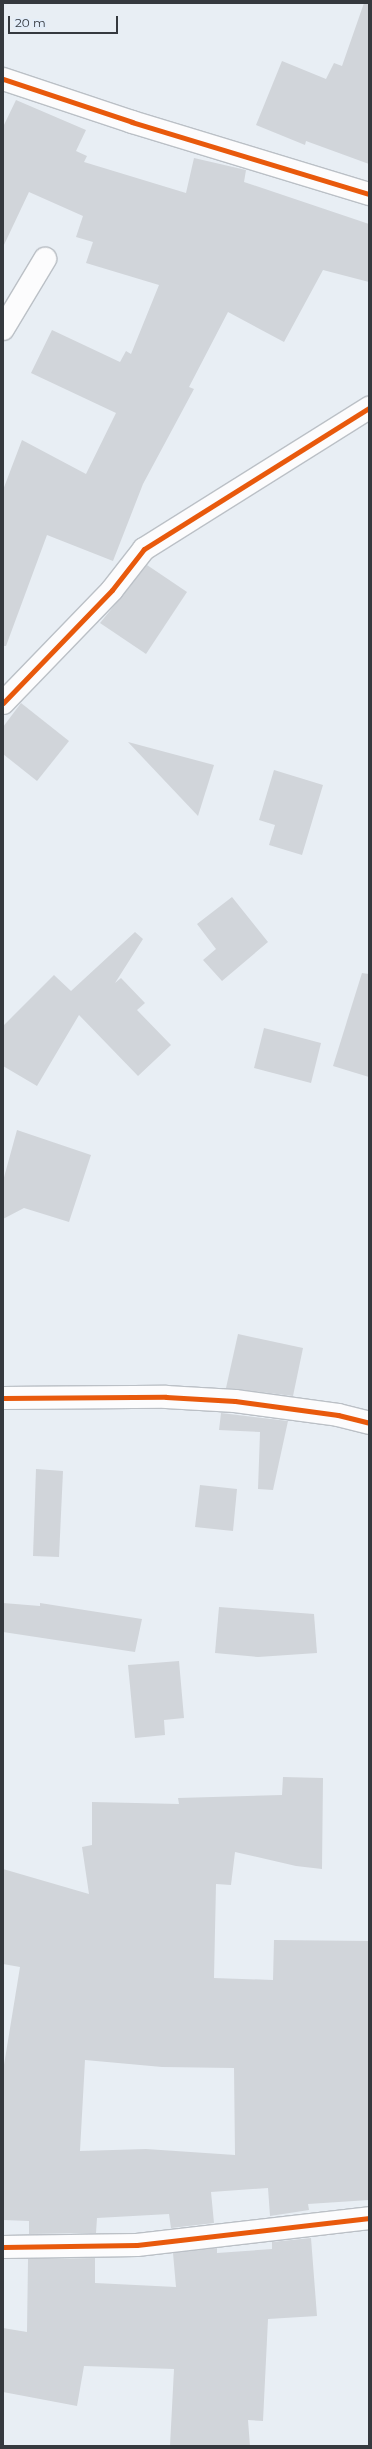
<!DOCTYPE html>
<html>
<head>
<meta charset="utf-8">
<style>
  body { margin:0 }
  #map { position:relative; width:372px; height:2449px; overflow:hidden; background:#e8eef4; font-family:Montserrat,sans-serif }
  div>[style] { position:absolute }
  .building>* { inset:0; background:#d1d5da }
  .roads { filter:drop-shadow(1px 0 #bbc0c6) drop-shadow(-1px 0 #bbc0c6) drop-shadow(0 1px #bbc0c6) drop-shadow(0 -1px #bbc0c6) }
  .minor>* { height:22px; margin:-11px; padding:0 11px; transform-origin:11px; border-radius:11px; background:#fcfcfd }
  .cycleway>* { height:5px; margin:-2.5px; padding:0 2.5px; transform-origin:2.5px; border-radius:2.5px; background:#e8590c }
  span { translate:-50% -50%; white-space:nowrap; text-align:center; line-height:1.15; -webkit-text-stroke:4px #e2edfa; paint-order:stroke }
  .frame { position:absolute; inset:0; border:4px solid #35393e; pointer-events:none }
  .scale { position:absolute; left:8px; top:16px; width:110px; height:18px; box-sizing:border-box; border:2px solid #35393e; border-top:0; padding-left:5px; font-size:12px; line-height:14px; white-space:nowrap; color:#35393e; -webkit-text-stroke:3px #e2edfa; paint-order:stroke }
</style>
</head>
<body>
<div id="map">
  <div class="building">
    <i style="clip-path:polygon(364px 3px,369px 3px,369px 164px,306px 141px,305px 145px,256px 125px,282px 61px,326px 79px,334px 63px,342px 66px)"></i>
    <i style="clip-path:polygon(16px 100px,86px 130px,76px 151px,87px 156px,84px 162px,186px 193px,194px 158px,246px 170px,244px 182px,369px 224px,369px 282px,323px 270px,284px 342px,228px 312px,189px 387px,194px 389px,143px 484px,113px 561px,47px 535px,6px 646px,3px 646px,3px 490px,22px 440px,86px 474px,116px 413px,31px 373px,52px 330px,120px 362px,126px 351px,131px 354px,159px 285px,86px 263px,93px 242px,76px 237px,83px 216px,29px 192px,3px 247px,3px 127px)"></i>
    <i style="clip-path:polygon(147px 565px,187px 592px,146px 654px,100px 623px)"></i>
    <i style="clip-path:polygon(21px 703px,69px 741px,37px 781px,3px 754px,3px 727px)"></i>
    <i style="clip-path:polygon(128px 742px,214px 765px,198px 816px)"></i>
    <i style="clip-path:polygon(274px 770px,323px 785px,302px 855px,269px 845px,275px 825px,259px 820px)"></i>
    <i style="clip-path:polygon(232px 897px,268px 942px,222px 981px,203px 960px,216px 949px,197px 924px)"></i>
    <i style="clip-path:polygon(135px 932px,143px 939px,115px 983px,121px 978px,145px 1003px,137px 1010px,171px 1045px,138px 1076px,79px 1015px,37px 1086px,3px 1066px,3px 1026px,54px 975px,71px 991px)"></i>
    <i style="clip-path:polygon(362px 973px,369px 974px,369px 1077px,333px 1066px)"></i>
    <i style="clip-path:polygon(264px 1028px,321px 1043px,311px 1083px,254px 1068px)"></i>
    <i style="clip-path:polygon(17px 1130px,91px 1155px,69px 1222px,24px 1208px,3px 1219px,3px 1181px)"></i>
    <i style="clip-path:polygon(238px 1334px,303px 1348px,293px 1396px,226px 1388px)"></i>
    <i style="clip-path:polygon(221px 1413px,288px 1421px,273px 1490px,258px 1489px,260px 1432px,219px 1430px)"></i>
    <i style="clip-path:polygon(36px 1469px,63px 1471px,59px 1557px,33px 1556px)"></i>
    <i style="clip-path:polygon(200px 1485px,237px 1489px,233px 1531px,195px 1527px)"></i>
    <i style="clip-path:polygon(3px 1603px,40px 1606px,40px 1603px,142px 1619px,135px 1652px,3px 1632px)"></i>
    <i style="clip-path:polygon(219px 1607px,314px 1614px,317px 1653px,258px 1657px,215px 1653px)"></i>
    <i style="clip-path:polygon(179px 1661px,184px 1718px,164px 1720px,165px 1735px,135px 1738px,128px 1665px)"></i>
    <i style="clip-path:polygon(evenodd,283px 1777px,323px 1778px,322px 1869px,296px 1866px,235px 1852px,231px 1885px,216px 1884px,214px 1978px,273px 1980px,274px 1940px,369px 1941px,369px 2200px,308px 2204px,309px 2210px,270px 2216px,268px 2188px,211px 2192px,214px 2223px,171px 2228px,169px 2214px,97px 2218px,96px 2233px,29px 2234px,29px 2221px,3px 2220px,3px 2071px,20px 1967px,3px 1964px,3px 1869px,89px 1894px,82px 1847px,92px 1845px,92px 1802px,179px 1804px,178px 1798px,282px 1795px,283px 1777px,85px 2060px,162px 2067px,234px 2068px,235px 2155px,146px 2149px,80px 2151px,85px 2060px)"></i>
    <i style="clip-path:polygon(311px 2238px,317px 2316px,268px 2319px,263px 2421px,248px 2420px,250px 2446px,170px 2446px,174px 2369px,84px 2366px,77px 2406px,3px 2392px,3px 2328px,27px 2332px,28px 2259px,95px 2258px,95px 2283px,176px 2287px,173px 2253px,217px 2248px,217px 2253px,272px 2249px,272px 2242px)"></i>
  </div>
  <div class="roads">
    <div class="minor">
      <i style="left:3px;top:79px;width:136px;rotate:18.4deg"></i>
      <i style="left:132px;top:122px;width:248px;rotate:16.9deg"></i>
      <i style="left:3px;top:329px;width:82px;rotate:-59deg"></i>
      <i style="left:3px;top:703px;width:157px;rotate:-46deg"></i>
      <i style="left:112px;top:590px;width:52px;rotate:-52deg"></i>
      <i style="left:144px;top:549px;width:266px;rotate:-32.1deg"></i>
      <i style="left:3px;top:1398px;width:163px;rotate:-0.4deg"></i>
      <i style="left:166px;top:1397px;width:69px;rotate:3.3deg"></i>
      <i style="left:235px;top:1401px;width:104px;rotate:7.7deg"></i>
      <i style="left:338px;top:1415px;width:32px;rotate:14deg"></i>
      <i style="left:3px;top:2247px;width:134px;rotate:-0.9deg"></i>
      <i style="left:137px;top:2245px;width:234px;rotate:-6.6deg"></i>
    </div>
  </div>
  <div class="cycleway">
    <i style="left:3px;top:79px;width:136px;rotate:18.4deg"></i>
    <i style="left:132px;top:122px;width:248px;rotate:16.9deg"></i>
    <i style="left:3px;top:703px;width:157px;rotate:-46deg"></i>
    <i style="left:112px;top:590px;width:52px;rotate:-52deg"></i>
    <i style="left:144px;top:549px;width:266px;rotate:-32.1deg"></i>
    <i style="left:3px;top:1398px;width:163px;rotate:-0.4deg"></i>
    <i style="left:166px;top:1397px;width:69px;rotate:3.3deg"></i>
    <i style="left:235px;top:1401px;width:104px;rotate:7.7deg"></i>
    <i style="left:338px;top:1415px;width:32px;rotate:14deg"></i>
    <i style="left:3px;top:2247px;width:134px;rotate:-0.9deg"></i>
    <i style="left:137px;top:2245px;width:234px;rotate:-6.6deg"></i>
  </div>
  <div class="frame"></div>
  <div class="scale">20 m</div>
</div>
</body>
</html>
